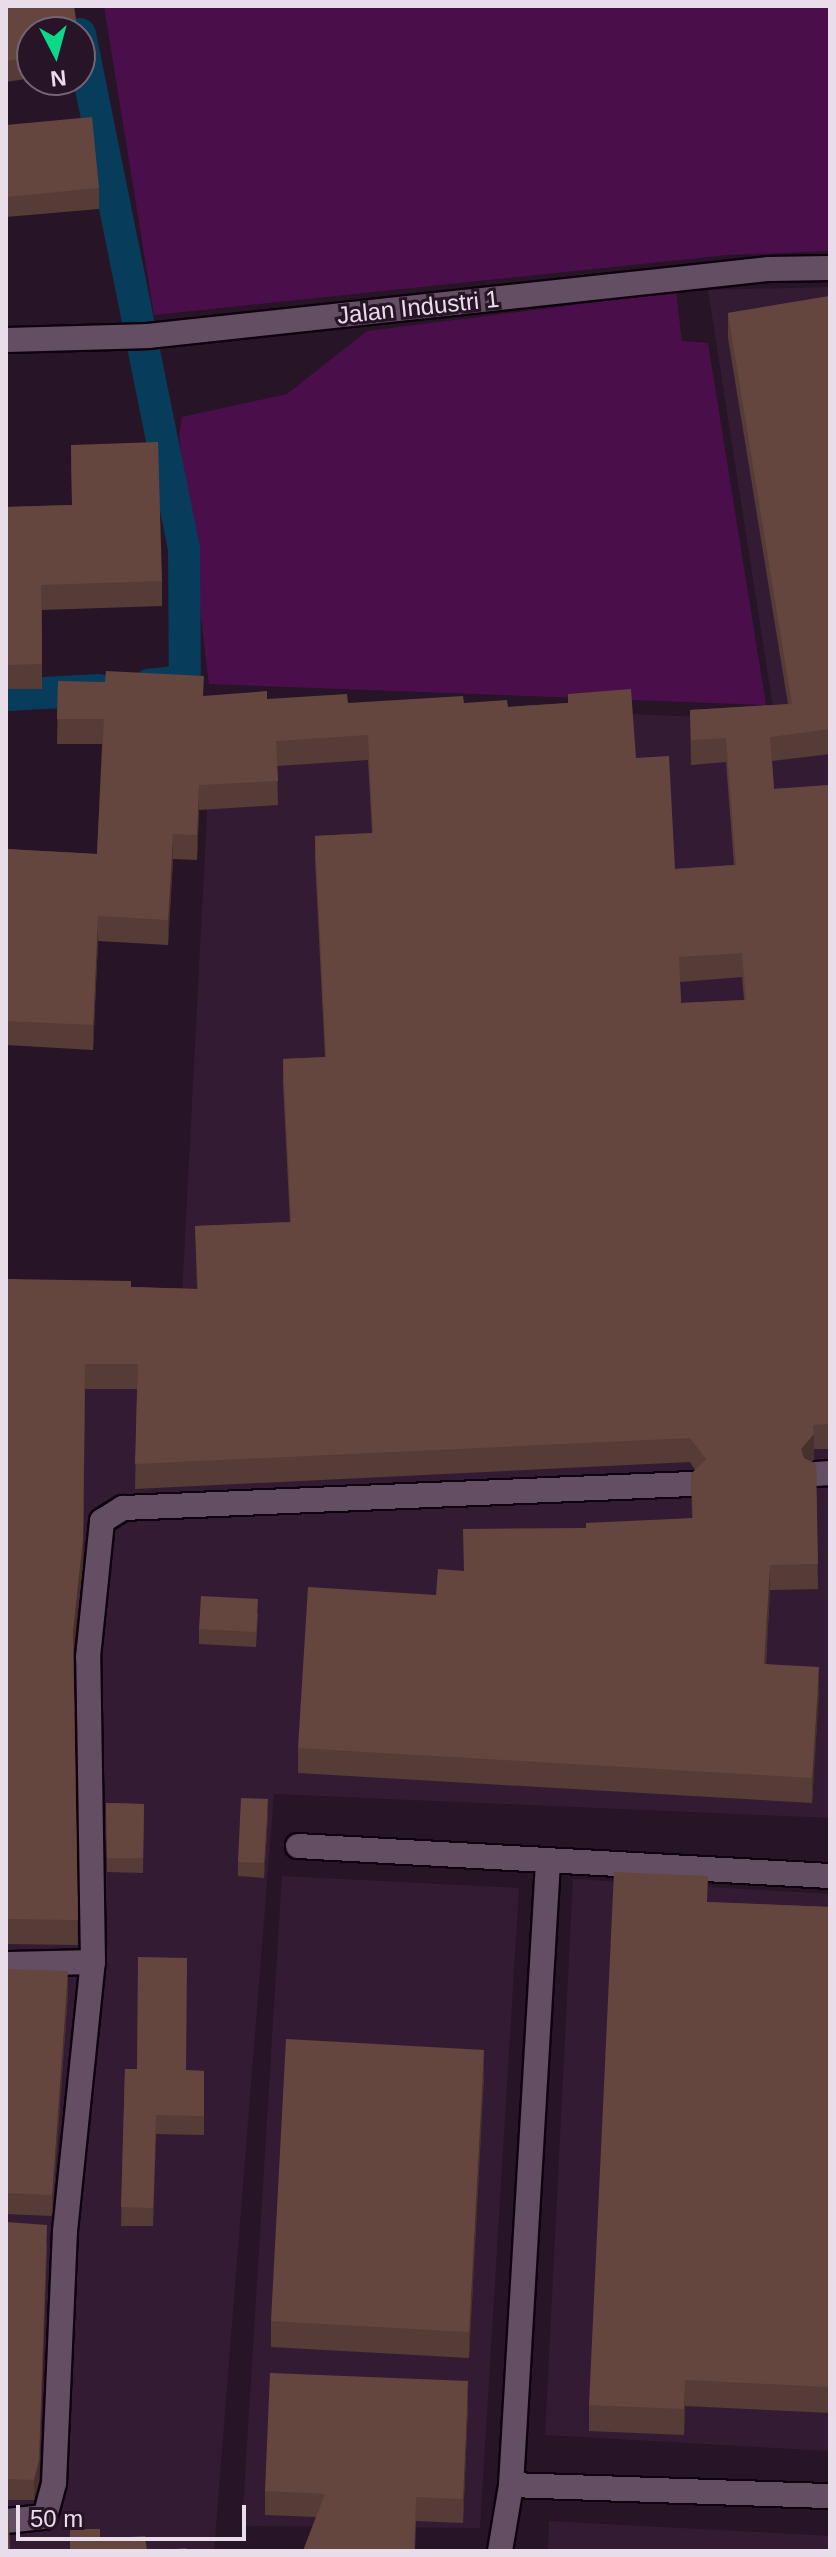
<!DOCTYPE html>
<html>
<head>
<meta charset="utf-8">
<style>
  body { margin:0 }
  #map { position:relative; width:836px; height:2557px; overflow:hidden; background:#271426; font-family:Helvetica,sans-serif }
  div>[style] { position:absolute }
  .built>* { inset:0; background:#331c33 }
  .green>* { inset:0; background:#4a0f4b }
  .canal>* { height:32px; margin:-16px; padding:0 16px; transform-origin:16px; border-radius:16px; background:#073d5b }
  .roads { filter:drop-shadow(2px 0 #0f020f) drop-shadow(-2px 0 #0f020f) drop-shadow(0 2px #0f020f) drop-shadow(0 -2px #0f020f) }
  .minor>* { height:24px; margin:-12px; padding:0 12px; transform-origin:12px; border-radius:12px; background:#644e63 }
  .wall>* { inset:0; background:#563c36 }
  .shaded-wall>* { inset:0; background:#46312c }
  .building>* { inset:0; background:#64463f }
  span { translate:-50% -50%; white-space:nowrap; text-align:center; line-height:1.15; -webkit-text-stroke:6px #271426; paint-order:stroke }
  .street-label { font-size:24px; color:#e9dde9 }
  .frame { position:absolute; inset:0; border:8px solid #e9dde9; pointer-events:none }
  .north { position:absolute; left:16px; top:16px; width:80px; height:80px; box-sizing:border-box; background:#271426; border:2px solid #756474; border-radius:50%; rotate:174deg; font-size:22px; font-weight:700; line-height:32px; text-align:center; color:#e9dde9 }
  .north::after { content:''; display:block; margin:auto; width:28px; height:36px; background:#0bd98a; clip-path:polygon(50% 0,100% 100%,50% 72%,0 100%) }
  .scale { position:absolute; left:16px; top:2505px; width:230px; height:36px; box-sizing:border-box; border:4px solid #e9dde9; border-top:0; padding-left:10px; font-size:24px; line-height:28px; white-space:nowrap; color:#e9dde9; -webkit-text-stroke:6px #271426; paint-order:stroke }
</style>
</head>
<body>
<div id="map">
  <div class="built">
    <i style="clip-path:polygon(830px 287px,830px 1818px,274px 1794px,214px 2551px,6px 2551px,6px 1290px,182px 1297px,213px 697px,775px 720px,708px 290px)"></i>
    <i style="clip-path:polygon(282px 1876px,519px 1888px,480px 2528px,242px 2526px)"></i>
    <i style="clip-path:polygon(573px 1879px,830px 1894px,830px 2451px,545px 2435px)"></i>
    <i style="clip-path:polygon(549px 2521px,830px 2536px,830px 2551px,548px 2551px)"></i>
  </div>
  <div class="green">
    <i style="clip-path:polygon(104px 6px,830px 6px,830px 251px,727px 255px,154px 315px)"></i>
    <i style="clip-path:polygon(676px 292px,682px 341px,708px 343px,766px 705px,209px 684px,179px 436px,182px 417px,287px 394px,367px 331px)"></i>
  </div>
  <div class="canal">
    <i style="left:80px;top:34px;width:525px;rotate:78.58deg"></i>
    <i style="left:184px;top:549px;width:132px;rotate:89.6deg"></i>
    <i style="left:185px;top:681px;width:36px;rotate:174deg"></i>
    <i style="left:6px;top:695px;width:93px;rotate:-3.1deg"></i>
  </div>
  <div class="roads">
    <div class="minor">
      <i style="left:6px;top:340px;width:142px;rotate:-1.6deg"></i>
      <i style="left:148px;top:336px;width:625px;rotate:-6.16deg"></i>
      <i style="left:769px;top:269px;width:61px;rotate:-0.9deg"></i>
      <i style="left:816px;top:1474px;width:14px;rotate:-4deg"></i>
      <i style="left:298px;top:1846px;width:533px;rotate:3.23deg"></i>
      <i style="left:6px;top:1964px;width:87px;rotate:-1.3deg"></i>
      <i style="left:511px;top:2485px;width:319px;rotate:2deg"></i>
      <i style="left:6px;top:2521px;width:39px;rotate:-6deg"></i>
      <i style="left:45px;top:2517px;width:35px;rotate:-75deg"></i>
      <i style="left:54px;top:2483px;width:252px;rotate:-87.5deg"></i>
      <i style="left:65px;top:2231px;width:270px;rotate:-84.1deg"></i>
      <i style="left:93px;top:1962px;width:305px;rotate:-90.9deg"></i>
      <i style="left:88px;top:1657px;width:137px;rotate:-84.1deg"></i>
      <i style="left:102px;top:1521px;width:25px;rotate:-32deg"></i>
      <i style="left:123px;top:1508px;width:569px;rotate:-2.42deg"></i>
      <i style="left:500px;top:2551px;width:67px;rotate:-80.5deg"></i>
      <i style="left:511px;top:2485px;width:623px;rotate:-86.6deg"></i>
    </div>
  </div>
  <div class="wall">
    <i style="clip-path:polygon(6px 6px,32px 32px,32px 78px,6px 82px)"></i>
    <i style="clip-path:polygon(6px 125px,99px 188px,99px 209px,6px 217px)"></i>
    <i style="clip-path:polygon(evenodd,830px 296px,830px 754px,772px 761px,774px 789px,830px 785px,830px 1449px,814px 1449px,814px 1459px,812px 1462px,816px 1464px,818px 1589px,770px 1590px,766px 1665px,819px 1692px,812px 1803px,298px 1773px,298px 1748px,436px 1595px,464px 1571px,586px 1528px,692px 1518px,691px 1474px,695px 1470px,690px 1462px,135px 1489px,137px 1389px,85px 1389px,83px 1563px,73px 1654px,78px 1945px,6px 1944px,6px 1279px,131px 1287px,197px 1289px,195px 1226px,290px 1222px,283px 1084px,283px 1059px,325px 1057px,315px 860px,315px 836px,372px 833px,368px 760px,277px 766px,278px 805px,199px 810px,197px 860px,173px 859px,168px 945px,98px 941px,93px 1050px,6px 1045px,6px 849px,97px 854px,102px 744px,57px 744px,58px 681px,204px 696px,348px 703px,464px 703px,508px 707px,568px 703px,568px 694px,636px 758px,675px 869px,734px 865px,726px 762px,691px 765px,690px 710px,788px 704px,728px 338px,728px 313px,830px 296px,742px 977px,744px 1000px,681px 1003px,680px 982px,742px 977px)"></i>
    <i style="clip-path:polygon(71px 445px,162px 581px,162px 606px,42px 610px,42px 689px,6px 689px,6px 507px,72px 505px)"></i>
    <i style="clip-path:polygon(258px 1613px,256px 1647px,199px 1644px,199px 1629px)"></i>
    <i style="clip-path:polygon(106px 1803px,144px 1804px,143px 1873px,107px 1872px)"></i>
    <i style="clip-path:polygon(268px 1814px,264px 1878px,238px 1876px,238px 1862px)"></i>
    <i style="clip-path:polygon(708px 1902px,830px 1907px,830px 2413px,685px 2406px,684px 2435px,589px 2431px,589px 2405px)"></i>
    <i style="clip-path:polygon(6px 1969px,68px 1992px,52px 2216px,6px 2214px)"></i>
    <i style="clip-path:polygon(125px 2069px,204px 2071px,204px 2135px,156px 2134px,153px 2226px,121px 2226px)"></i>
    <i style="clip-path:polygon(484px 2076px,469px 2358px,271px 2347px,271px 2321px)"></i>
    <i style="clip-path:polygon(6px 2222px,47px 2245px,39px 2481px,34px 2500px,6px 2500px)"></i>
    <i style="clip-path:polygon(468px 2405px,463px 2523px,416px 2521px,415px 2551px,303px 2551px,316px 2517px,265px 2515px,265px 2491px)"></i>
  </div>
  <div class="shaded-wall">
    <i style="clip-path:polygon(199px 785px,199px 810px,197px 860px,197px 835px)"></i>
    <i style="clip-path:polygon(173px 834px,173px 859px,168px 945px,168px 920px)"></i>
    <i style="clip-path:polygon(98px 916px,98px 941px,93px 1050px,93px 1025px)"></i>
    <i style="clip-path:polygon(85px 1364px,83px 1563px,73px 1657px,73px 1632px)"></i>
    <i style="clip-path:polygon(814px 1434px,814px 1459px,801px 1474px,801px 1449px)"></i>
    <i style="clip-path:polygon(770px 1565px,770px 1590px,764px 1689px,764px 1664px)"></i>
    <i style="clip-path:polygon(819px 1667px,819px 1692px,812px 1803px,812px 1778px)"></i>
    <i style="clip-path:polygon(268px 1799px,268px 1814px,264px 1878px,264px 1863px)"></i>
    <i style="clip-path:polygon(68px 1971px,68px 1992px,52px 2216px,52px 2195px)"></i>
    <i style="clip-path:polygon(484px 2050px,484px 2076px,469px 2358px,469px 2332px)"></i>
    <i style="clip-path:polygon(47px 2225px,39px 2481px,34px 2500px,34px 2480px)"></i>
    <i style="clip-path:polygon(685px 2380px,685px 2406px,684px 2435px,684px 2409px)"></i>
    <i style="clip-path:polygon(468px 2381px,468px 2405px,463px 2523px,463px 2499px)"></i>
  </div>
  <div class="building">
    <i style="clip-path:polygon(6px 6px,74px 6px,78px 32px,32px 32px,32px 57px,6px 61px)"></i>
    <i style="clip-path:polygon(92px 117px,99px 188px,6px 197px,6px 125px)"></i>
    <i style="clip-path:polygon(evenodd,830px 296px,830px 729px,770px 737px,774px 789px,830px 785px,830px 1424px,813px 1425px,814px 1434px,801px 1449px,804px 1458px,816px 1464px,818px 1564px,770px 1565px,764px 1664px,819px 1667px,812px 1778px,298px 1748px,308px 1587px,436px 1595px,438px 1569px,464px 1571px,463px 1529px,586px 1528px,586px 1523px,693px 1518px,691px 1474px,706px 1459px,690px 1438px,135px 1464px,138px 1364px,85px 1364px,83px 1539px,73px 1632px,78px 1920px,6px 1919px,6px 1279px,131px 1281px,131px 1287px,198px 1289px,195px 1226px,291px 1222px,283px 1059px,326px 1057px,315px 836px,373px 833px,368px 735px,276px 741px,278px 781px,199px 785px,197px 835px,173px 834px,168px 920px,98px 916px,93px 1025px,6px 1021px,6px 849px,97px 854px,104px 719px,57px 719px,58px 681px,105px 682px,106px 671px,204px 676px,203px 696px,267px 691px,267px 699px,347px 694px,348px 703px,463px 696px,464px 703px,507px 700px,508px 707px,568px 703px,568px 694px,631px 689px,636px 758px,669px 756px,675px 869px,736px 865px,726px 738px,691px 740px,690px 710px,792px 704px,728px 313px,830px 296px,742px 953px,746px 1000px,681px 1003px,679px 957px,742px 953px)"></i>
    <i style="clip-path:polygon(158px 442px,162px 581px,41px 585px,42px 664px,6px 665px,6px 507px,72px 505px,71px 445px)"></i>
    <i style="clip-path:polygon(201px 1596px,258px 1599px,256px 1632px,199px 1629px)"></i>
    <i style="clip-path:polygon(241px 1798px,268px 1799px,264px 1863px,238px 1862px)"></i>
    <i style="clip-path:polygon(106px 1803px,144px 1804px,143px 1858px,107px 1858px)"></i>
    <i style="clip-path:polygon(614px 1872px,708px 1876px,707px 1902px,830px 1907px,830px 2387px,685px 2380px,684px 2409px,589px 2405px)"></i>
    <i style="clip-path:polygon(138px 1957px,187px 1958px,186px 2070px,204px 2071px,204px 2116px,156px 2115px,153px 2208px,121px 2207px,125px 2069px,137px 2069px)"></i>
    <i style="clip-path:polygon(6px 1969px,68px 1971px,52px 2195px,6px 2193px)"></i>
    <i style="clip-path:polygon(286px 2039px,484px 2050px,469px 2332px,271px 2321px)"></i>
    <i style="clip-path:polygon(6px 2222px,47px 2225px,39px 2460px,34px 2480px,6px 2479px)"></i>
    <i style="clip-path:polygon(270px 2373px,468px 2381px,463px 2499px,416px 2497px,414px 2551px,303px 2551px,325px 2494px,265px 2491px)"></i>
    <i style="clip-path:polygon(6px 2520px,9px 2520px,10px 2551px,6px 2551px)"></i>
    <i style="clip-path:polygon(70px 2529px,100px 2529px,100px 2539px,145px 2536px,147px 2551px,70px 2551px)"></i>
    <i style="clip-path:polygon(186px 2548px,186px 2551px,152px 2551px)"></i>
  </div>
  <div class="street-label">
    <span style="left:418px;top:307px;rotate:-6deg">Jalan Industri 1</span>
  </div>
  <div class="frame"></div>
  <div class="north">N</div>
  <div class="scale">50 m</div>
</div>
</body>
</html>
